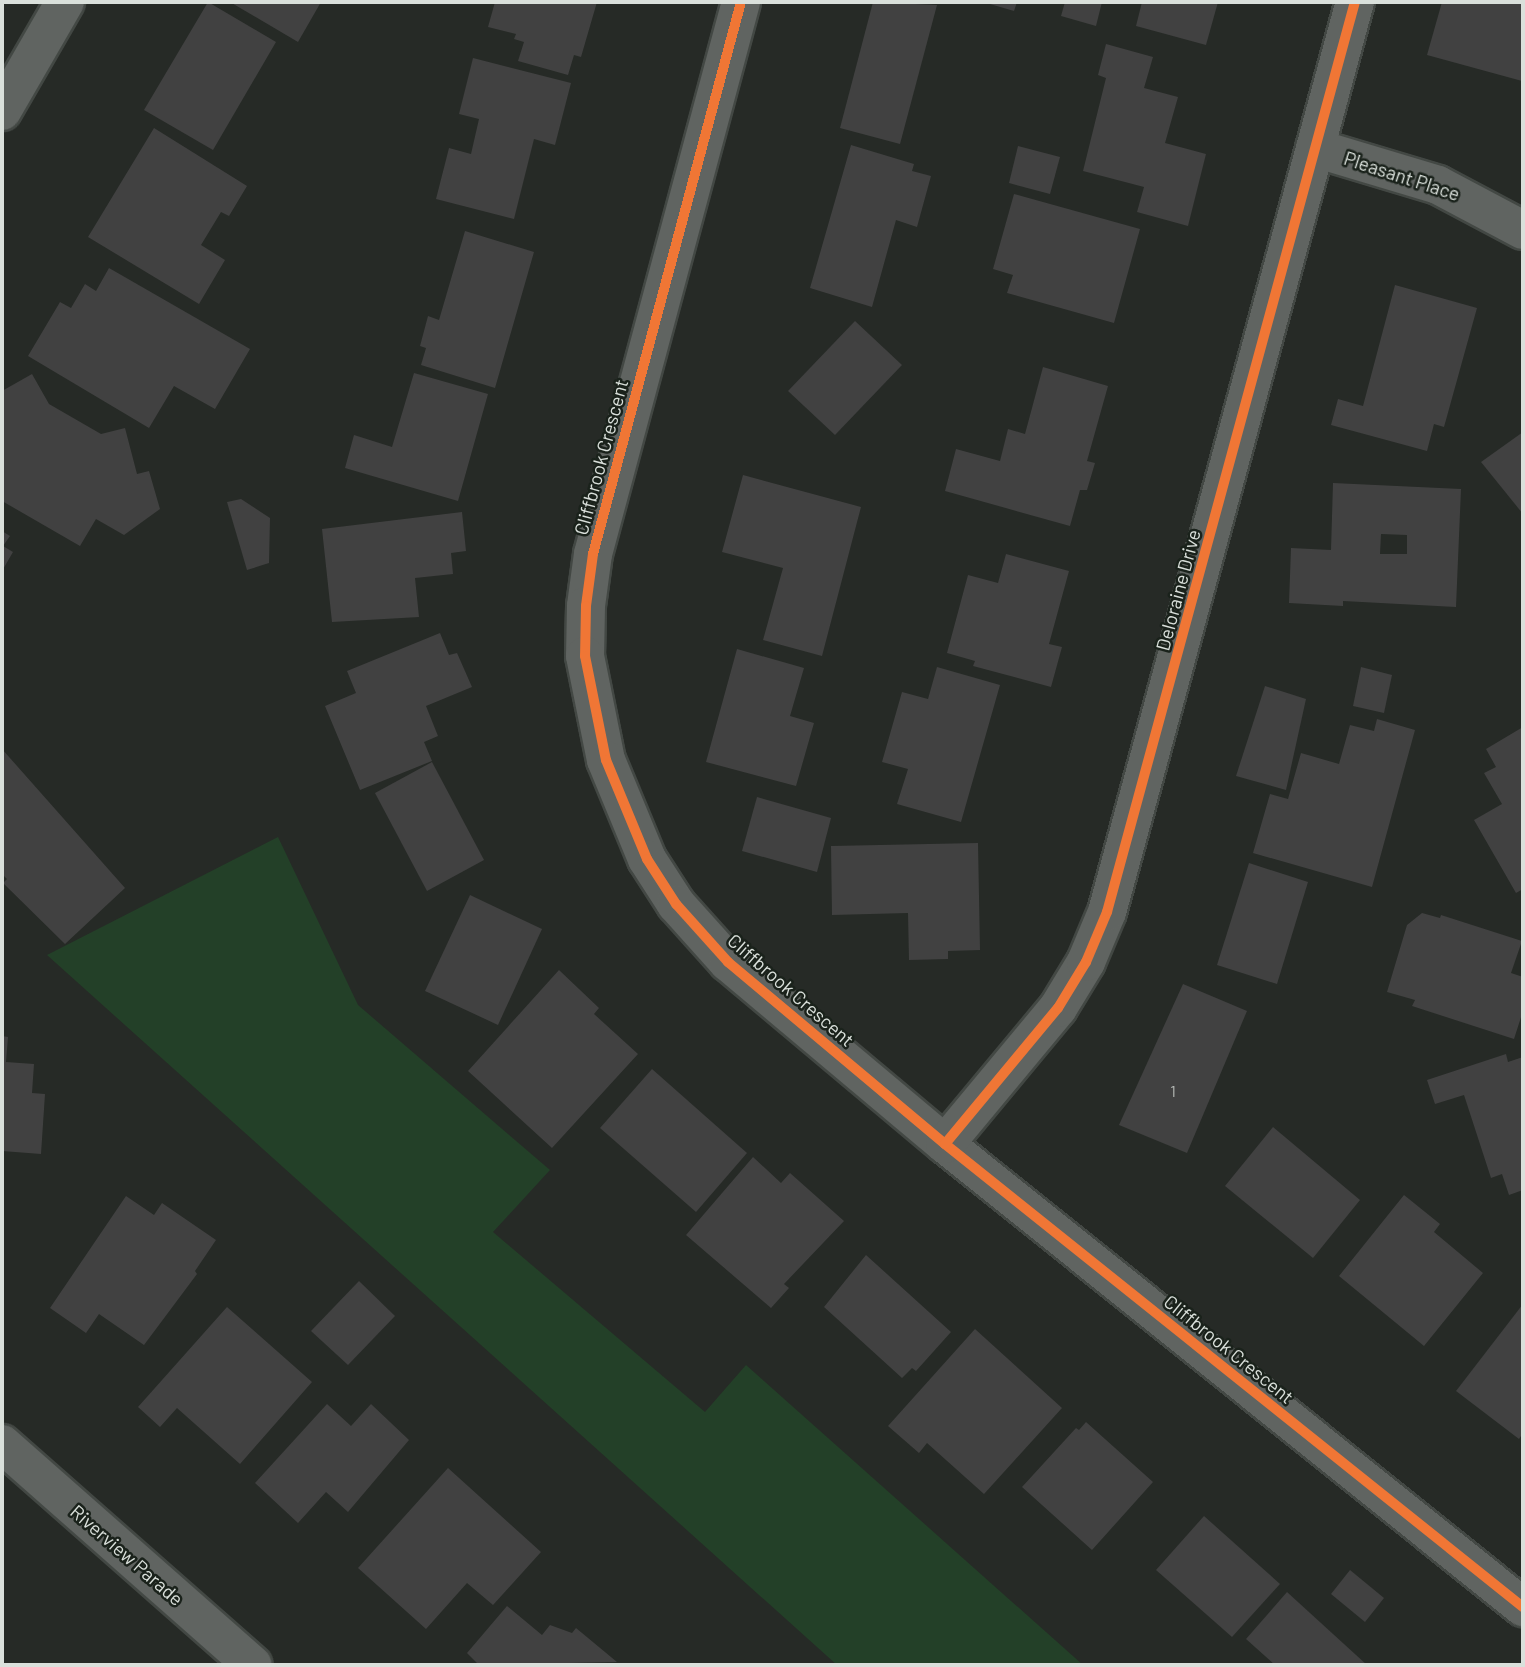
<!DOCTYPE html>
<html>
<head>
<meta charset="utf-8">
<style>
  body { margin:0 }
  #map { position:relative; width:1525px; height:1667px; overflow:hidden; background:#262a26; font-family:Barlow,sans-serif }
  div>[style] { position:absolute }
  .green>* { inset:0; background:#234028 }
  .building>* { inset:0; background:#414141 }
  .roads { filter:drop-shadow(2px 0 #434844) drop-shadow(-2px 0 #434844) drop-shadow(0 2px #434844) drop-shadow(0 -2px #434844) }
  .minor>* { height:38px; margin:-19px; padding:0 19px; transform-origin:19px; border-radius:19px; background:#606461 }
  .cycleway>* { height:10px; margin:-5px; padding:0 5px; transform-origin:5px; border-radius:5px; background:#f07635 }
  span { translate:-50% -50%; white-space:nowrap; text-align:center; line-height:1.15; -webkit-text-stroke:5px #1a221b; paint-order:stroke }
  .number-label { font-size:16px; color:#b4b8b4 }
  .number-label span { -webkit-text-stroke-width:0 }
  .street-label { font-size:19px; color:#dae0db }
  .frame { position:absolute; inset:0; border:4px solid #dae0db; pointer-events:none }
</style>
</head>
<body>
<div id="map">
  <div class="green">
    <i style="clip-path:polygon(278px 837px,358px 1005px,550px 1170px,493px 1232px,705px 1412px,746px 1365px,1083px 1665px,837px 1665px,47px 955px)"></i>
  </div>
  <div class="building">
    <i style="clip-path:polygon(208px 2px,276px 42px,213px 150px,144px 110px)"></i>
    <i style="clip-path:polygon(230px 2px,321px 2px,298px 42px)"></i>
    <i style="clip-path:polygon(495px 2px,597px 2px,581px 57px,574px 55px,568px 75px,518px 61px,524px 42px,514px 39px,516px 34px,488px 27px)"></i>
    <i style="clip-path:polygon(873px 2px,937px 5px,900px 144px,840px 128px)"></i>
    <i style="clip-path:polygon(983px 2px,1017px 2px,1014px 11px)"></i>
    <i style="clip-path:polygon(1065px 2px,1102px 2px,1096px 26px,1061px 16px)"></i>
    <i style="clip-path:polygon(1142px 2px,1218px 2px,1206px 45px,1136px 26px)"></i>
    <i style="clip-path:polygon(1442px 2px,1523px 2px,1522px 81px,1427px 55px)"></i>
    <i style="clip-path:polygon(1106px 44px,1153px 57px,1144px 88px,1178px 97px,1165px 143px,1206px 154px,1188px 226px,1137px 212px,1144px 187px,1083px 171px,1106px 78px,1098px 75px)"></i>
    <i style="clip-path:polygon(473px 58px,571px 83px,555px 145px,534px 139px,514px 219px,436px 199px,449px 148px,471px 154px,479px 119px,459px 114px)"></i>
    <i style="clip-path:polygon(154px 128px,247px 186px,229px 216px,221px 212px,201px 245px,225px 260px,199px 304px,88px 237px)"></i>
    <i style="clip-path:polygon(851px 145px,914px 164px,912px 171px,931px 176px,917px 227px,896px 220px,872px 307px,810px 288px)"></i>
    <i style="clip-path:polygon(1018px 146px,1060px 157px,1050px 194px,1009px 183px)"></i>
    <i style="clip-path:polygon(1014px 194px,1140px 229px,1114px 323px,1007px 293px,1013px 275px,993px 269px)"></i>
    <i style="clip-path:polygon(465px 231px,534px 252px,495px 388px,421px 365px,426px 348px,420px 346px,428px 316px,439px 320px)"></i>
    <i style="clip-path:polygon(109px 268px,250px 349px,215px 409px,174px 386px,149px 428px,28px 356px,60px 302px,71px 308px,85px 284px,96px 291px)"></i>
    <i style="clip-path:polygon(1395px 285px,1477px 308px,1444px 427px,1434px 424px,1427px 451px,1331px 425px,1338px 399px,1363px 406px)"></i>
    <i style="clip-path:polygon(855px 321px,902px 365px,835px 435px,788px 391px)"></i>
    <i style="clip-path:polygon(1043px 367px,1108px 386px,1087px 461px,1095px 463px,1087px 490px,1080px 490px,1070px 526px,945px 491px,956px 449px,1000px 461px,1008px 429px,1025px 434px)"></i>
    <i style="clip-path:polygon(414px 373px,488px 394px,458px 501px,345px 468px,354px 435px,392px 447px)"></i>
    <i style="clip-path:polygon(32px 374px,49px 404px,101px 434px,125px 428px,137px 474px,149px 471px,160px 509px,124px 535px,96px 519px,80px 546px,2px 501px,2px 391px)"></i>
    <i style="clip-path:polygon(1523px 432px,1523px 514px,1481px 462px)"></i>
    <i style="clip-path:polygon(743px 475px,861px 507px,822px 656px,763px 640px,783px 568px,722px 552px)"></i>
    <i style="clip-path:polygon(evenodd,1333px 483px,1461px 489px,1456px 607px,1343px 601px,1343px 606px,1289px 603px,1291px 548px,1331px 550px,1333px 483px,1381px 534px,1407px 535px,1407px 554px,1380px 554px,1381px 534px)"></i>
    <i style="clip-path:polygon(241px 499px,270px 518px,269px 563px,247px 570px,227px 502px)"></i>
    <i style="clip-path:polygon(462px 512px,466px 551px,451px 553px,453px 574px,415px 578px,419px 617px,332px 622px,322px 529px)"></i>
    <i style="clip-path:polygon(2px 531px,10px 536px,3px 546px,13px 552px,2px 571px)"></i>
    <i style="clip-path:polygon(1006px 554px,1069px 571px,1049px 644px,1062px 647px,1051px 687px,973px 666px,975px 661px,947px 653px,968px 575px,998px 583px)"></i>
    <i style="clip-path:polygon(440px 633px,449px 655px,457px 653px,472px 687px,426px 706px,438px 736px,424px 742px,432px 761px,360px 790px,325px 706px,356px 693px,347px 671px)"></i>
    <i style="clip-path:polygon(737px 649px,804px 668px,790px 716px,814px 723px,796px 786px,706px 762px)"></i>
    <i style="clip-path:polygon(937px 667px,1000px 685px,961px 822px,897px 804px,908px 769px,882px 762px,902px 692px,928px 699px)"></i>
    <i style="clip-path:polygon(1361px 667px,1392px 675px,1384px 713px,1353px 706px)"></i>
    <i style="clip-path:polygon(1265px 686px,1306px 699px,1286px 790px,1236px 776px)"></i>
    <i style="clip-path:polygon(1377px 719px,1415px 730px,1372px 887px,1253px 853px,1270px 794px,1288px 799px,1301px 753px,1339px 764px,1350px 725px,1374px 731px)"></i>
    <i style="clip-path:polygon(1523px 727px,1523px 889px,1516px 893px,1474px 820px,1502px 804px,1484px 773px,1496px 767px,1486px 749px)"></i>
    <i style="clip-path:polygon(2px 749px,125px 888px,65px 944px,3px 883px,7px 879px,2px 874px)"></i>
    <i style="clip-path:polygon(432px 762px,484px 860px,427px 891px,375px 793px)"></i>
    <i style="clip-path:polygon(757px 797px,831px 818px,817px 872px,742px 851px)"></i>
    <i style="clip-path:polygon(978px 843px,980px 950px,948px 951px,948px 959px,909px 960px,908px 913px,832px 915px,831px 846px)"></i>
    <i style="clip-path:polygon(1249px 863px,1308px 882px,1277px 984px,1217px 965px)"></i>
    <i style="clip-path:polygon(470px 895px,542px 929px,498px 1025px,425px 991px)"></i>
    <i style="clip-path:polygon(1422px 913px,1440px 918px,1441px 915px,1522px 941px,1511px 973px,1523px 977px,1523px 1011px,1514px 1039px,1412px 1006px,1415px 1000px,1387px 992px,1407px 925px)"></i>
    <i style="clip-path:polygon(559px 970px,599px 1008px,594px 1014px,638px 1054px,552px 1148px,468px 1071px)"></i>
    <i style="clip-path:polygon(1183px 984px,1247px 1011px,1187px 1153px,1119px 1125px)"></i>
    <i style="clip-path:polygon(2px 1036px,8px 1037px,6px 1062px,34px 1064px,32px 1093px,45px 1094px,41px 1154px,2px 1151px)"></i>
    <i style="clip-path:polygon(1506px 1054px,1508px 1062px,1523px 1057px,1523px 1190px,1509px 1195px,1502px 1174px,1491px 1178px,1464px 1095px,1435px 1104px,1427px 1080px)"></i>
    <i style="clip-path:polygon(652px 1069px,747px 1153px,696px 1212px,600px 1128px)"></i>
    <i style="clip-path:polygon(1273px 1127px,1360px 1200px,1313px 1258px,1225px 1186px)"></i>
    <i style="clip-path:polygon(753px 1157px,781px 1183px,790px 1173px,844px 1221px,784px 1284px,789px 1288px,771px 1308px,686px 1235px)"></i>
    <i style="clip-path:polygon(1404px 1195px,1440px 1224px,1434px 1232px,1483px 1273px,1424px 1346px,1339px 1276px)"></i>
    <i style="clip-path:polygon(126px 1196px,154px 1215px,162px 1203px,216px 1240px,195px 1271px,197px 1274px,144px 1345px,99px 1314px,86px 1333px,50px 1308px)"></i>
    <i style="clip-path:polygon(866px 1255px,951px 1332px,916px 1371px,912px 1368px,902px 1378px,824px 1307px)"></i>
    <i style="clip-path:polygon(359px 1281px,395px 1316px,348px 1365px,311px 1331px)"></i>
    <i style="clip-path:polygon(1523px 1304px,1523px 1433px,1519px 1439px,1456px 1391px)"></i>
    <i style="clip-path:polygon(227px 1307px,312px 1382px,240px 1464px,177px 1408px,160px 1427px,138px 1407px)"></i>
    <i style="clip-path:polygon(975px 1329px,1062px 1408px,984px 1494px,927px 1443px,919px 1453px,888px 1426px)"></i>
    <i style="clip-path:polygon(327px 1404px,351px 1426px,371px 1404px,409px 1440px,348px 1512px,326px 1492px,298px 1523px,255px 1483px)"></i>
    <i style="clip-path:polygon(1086px 1422px,1153px 1482px,1092px 1550px,1022px 1487px,1076px 1428px,1079px 1430px)"></i>
    <i style="clip-path:polygon(448px 1468px,541px 1552px,493px 1605px,467px 1583px,426px 1629px,358px 1568px)"></i>
    <i style="clip-path:polygon(1204px 1516px,1280px 1584px,1232px 1637px,1156px 1570px)"></i>
    <i style="clip-path:polygon(1350px 1570px,1384px 1598px,1365px 1622px,1331px 1594px)"></i>
    <i style="clip-path:polygon(1287px 1592px,1367px 1665px,1275px 1665px,1246px 1639px)"></i>
    <i style="clip-path:polygon(507px 1606px,542px 1635px,550px 1625px,572px 1633px,576px 1628px,617px 1662px,479px 1665px,467px 1653px)"></i>
  </div>
  <div class="roads">
    <div class="minor">
      <i style="left:741px;top:2px;width:571px;rotate:105.01deg"></i>
      <i style="left:593px;top:554px;width:52px;rotate:97.7deg"></i>
      <i style="left:586px;top:606px;width:50px;rotate:91.1deg"></i>
      <i style="left:585px;top:656px;width:106px;rotate:78.6deg"></i>
      <i style="left:606px;top:760px;width:107px;rotate:67.5deg"></i>
      <i style="left:647px;top:859px;width:54px;rotate:57.2deg"></i>
      <i style="left:676px;top:904px;width:78px;rotate:48.1deg"></i>
      <i style="left:728px;top:962px;width:283px;rotate:40deg"></i>
      <i style="left:945px;top:1144px;width:741px;rotate:38.7deg"></i>
      <i style="left:2px;top:111px;width:126px;rotate:-60deg"></i>
      <i style="left:1315px;top:148px;width:128px;rotate:16.7deg"></i>
      <i style="left:1438px;top:185px;width:96px;rotate:27.9deg"></i>
      <i style="left:945px;top:1144px;width:177px;rotate:-50.3deg"></i>
      <i style="left:1058px;top:1008px;width:54px;rotate:-58.7deg"></i>
      <i style="left:1086px;top:962px;width:54px;rotate:-67.2deg"></i>
      <i style="left:1107px;top:912px;width:943px;rotate:-74.76deg"></i>
      <i style="left:2px;top:1444px;width:334px;rotate:41.4deg"></i>
    </div>
  </div>
  <div class="cycleway">
    <i style="left:741px;top:2px;width:571px;rotate:105.01deg"></i>
    <i style="left:593px;top:554px;width:52px;rotate:97.7deg"></i>
    <i style="left:586px;top:606px;width:50px;rotate:91.1deg"></i>
    <i style="left:585px;top:656px;width:106px;rotate:78.6deg"></i>
    <i style="left:606px;top:760px;width:107px;rotate:67.5deg"></i>
    <i style="left:647px;top:859px;width:54px;rotate:57.2deg"></i>
    <i style="left:676px;top:904px;width:78px;rotate:48.1deg"></i>
    <i style="left:728px;top:962px;width:283px;rotate:40deg"></i>
    <i style="left:945px;top:1144px;width:741px;rotate:38.7deg"></i>
    <i style="left:945px;top:1144px;width:177px;rotate:-50.3deg"></i>
    <i style="left:1058px;top:1008px;width:54px;rotate:-58.7deg"></i>
    <i style="left:1086px;top:962px;width:54px;rotate:-67.2deg"></i>
    <i style="left:1107px;top:912px;width:943px;rotate:-74.76deg"></i>
  </div>
  <div class="number-label">
    <span style="left:1173px;top:1091px">1</span>
  </div>
  <div class="street-label">
    <span style="left:1402px;top:176px;rotate:18deg">Pleasant Place</span>
    <span style="left:601px;top:457px;rotate:-75deg">Cliffbrook Crescent</span>
    <span style="left:1178px;top:590px;rotate:-75deg">Deloraine Drive</span>
    <span style="left:791px;top:990px;rotate:41deg">Cliffbrook Crescent</span>
    <span style="left:1229px;top:1349px;rotate:39deg">Cliffbrook Crescent</span>
    <span style="left:127px;top:1555px;rotate:41deg">Riverview Parade</span>
  </div>
  <div class="frame"></div>
</div>
</body>
</html>
